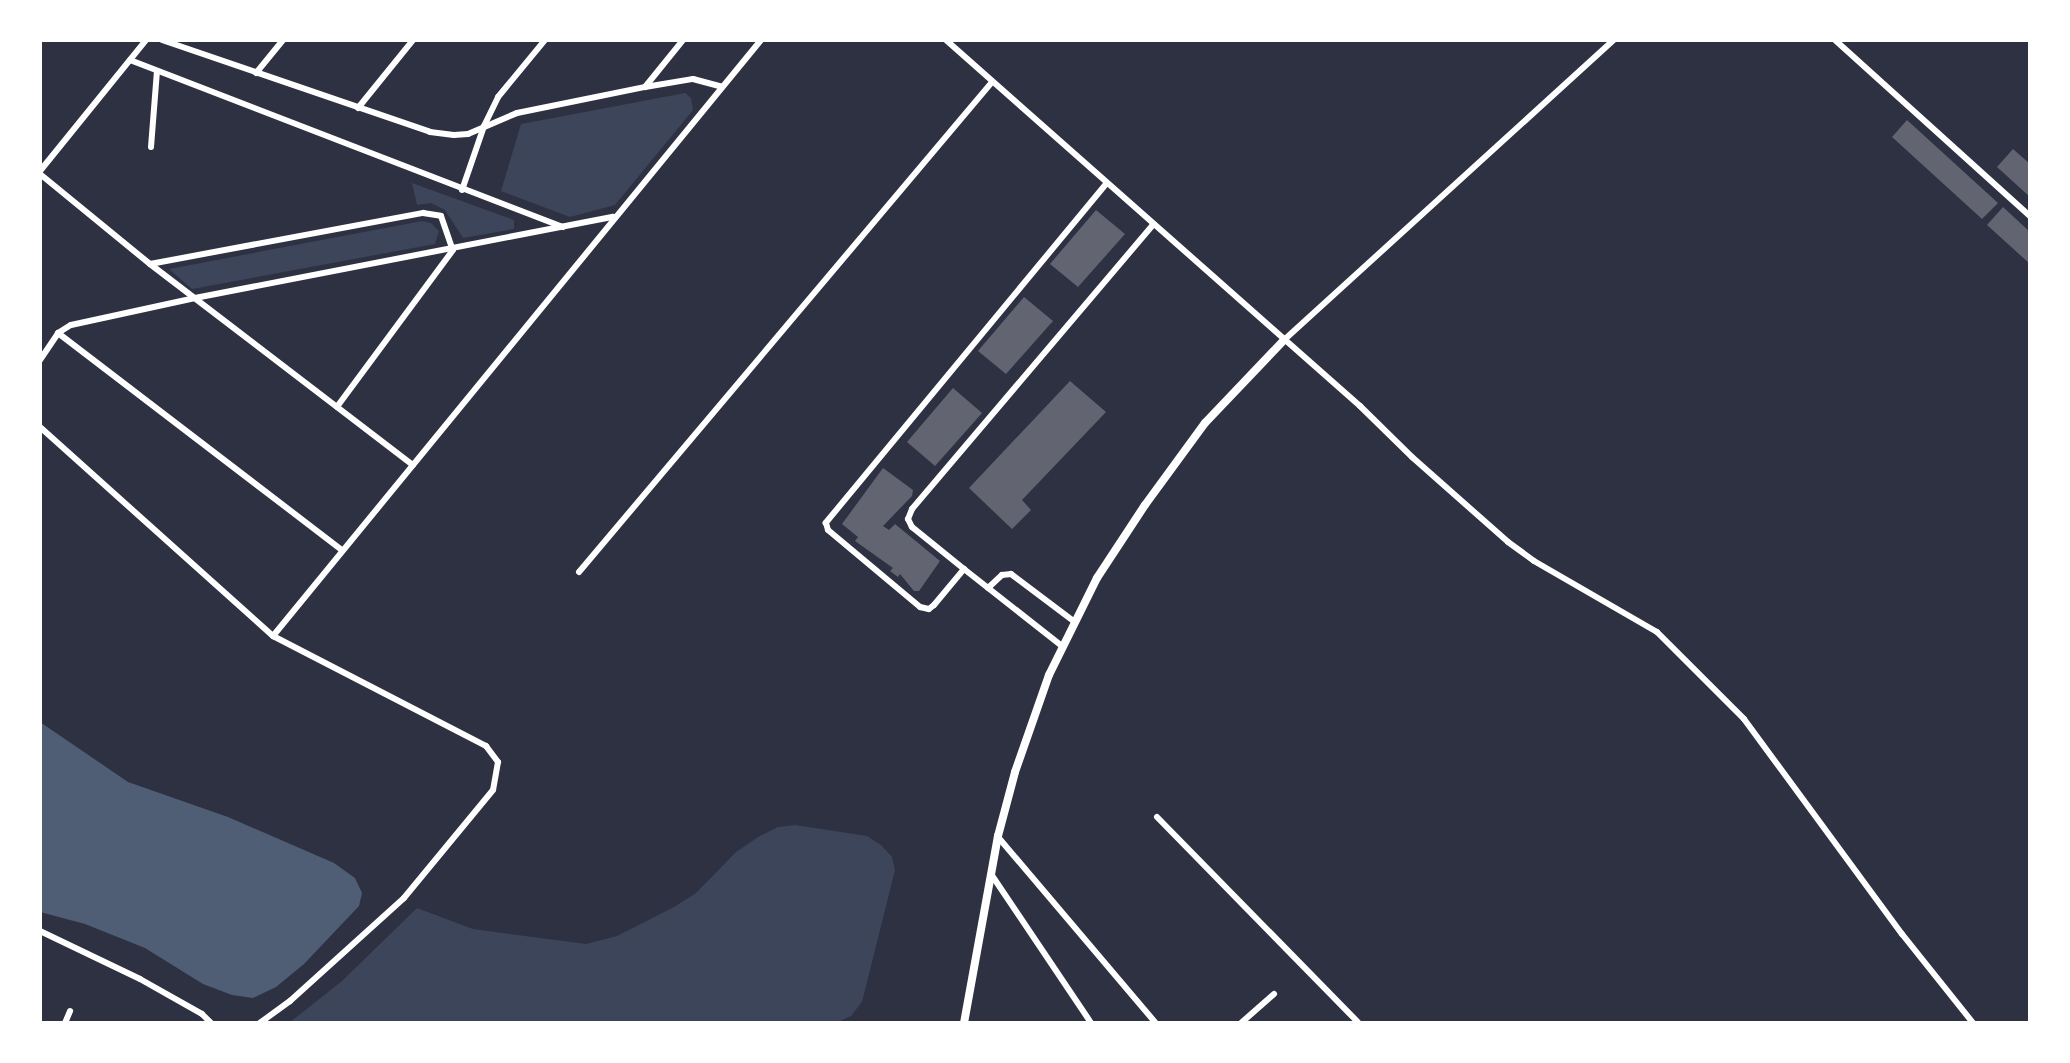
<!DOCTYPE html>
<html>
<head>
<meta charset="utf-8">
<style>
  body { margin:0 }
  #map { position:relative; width:2070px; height:1063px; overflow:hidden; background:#2d3142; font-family:"Libre Baskerville",serif }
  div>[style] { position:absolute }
  .green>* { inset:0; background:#3c4559 }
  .water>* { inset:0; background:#4f5d75 }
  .building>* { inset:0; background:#626471 }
  .minor>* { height:6px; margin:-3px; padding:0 3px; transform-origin:3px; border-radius:3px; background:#fff }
  .tertiary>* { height:8px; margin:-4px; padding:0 4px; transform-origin:4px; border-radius:4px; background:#fff }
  span { translate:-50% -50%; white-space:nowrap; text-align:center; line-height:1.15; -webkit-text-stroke:7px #fff; paint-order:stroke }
  .frame { position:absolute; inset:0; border:42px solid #fff; pointer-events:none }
</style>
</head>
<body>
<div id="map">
  <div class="green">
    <i style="clip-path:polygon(685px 93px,691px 98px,693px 110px,615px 205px,570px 217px,501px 191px,521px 124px)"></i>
    <i style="clip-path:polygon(412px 183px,514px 220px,514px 229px,463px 238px,445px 210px,431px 203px,417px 205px)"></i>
    <i style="clip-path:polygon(422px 221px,431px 223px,439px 231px,435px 244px,192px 289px,169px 269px)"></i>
    <i style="clip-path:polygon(795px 825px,867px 836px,881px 845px,892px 857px,895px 870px,862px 1002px,851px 1016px,836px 1023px,289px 1023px,342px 981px,417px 908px,473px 929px,586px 944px,617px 936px,674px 907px,696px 893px,736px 852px,758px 837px,778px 827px)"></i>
  </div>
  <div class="water">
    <i style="clip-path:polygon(40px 722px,128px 782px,228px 817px,334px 863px,355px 878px,362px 893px,359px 906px,304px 964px,276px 987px,253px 998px,232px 995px,203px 984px,145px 948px,85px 924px,40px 912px)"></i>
  </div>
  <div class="building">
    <i style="clip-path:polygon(1907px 120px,1998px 203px,1982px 219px,1892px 137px)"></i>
    <i style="clip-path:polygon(2013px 149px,2030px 164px,2030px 197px,1997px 167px)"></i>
    <i style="clip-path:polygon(2003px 207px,2030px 232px,2030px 264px,1987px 225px)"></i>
    <i style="clip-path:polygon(1096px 210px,1125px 234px,1078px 287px,1050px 264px)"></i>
    <i style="clip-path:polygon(1024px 297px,1053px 321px,1006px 374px,978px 351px)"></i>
    <i style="clip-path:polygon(1070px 381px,1106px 412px,1022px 500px,1031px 510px,1012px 529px,969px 488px)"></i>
    <i style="clip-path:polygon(953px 388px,982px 413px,935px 466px,907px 442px)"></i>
    <i style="clip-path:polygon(883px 468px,913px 490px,912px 496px,883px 526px,889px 530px,895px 524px,940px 561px,919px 591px,914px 591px,900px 574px,898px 577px,890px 571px,893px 568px,855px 541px,858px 537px,842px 524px)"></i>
  </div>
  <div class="minor">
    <i style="left:162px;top:40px;width:283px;rotate:18.9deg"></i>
    <i style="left:430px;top:132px;width:24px;rotate:7deg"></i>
    <i style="left:454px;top:135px;width:14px;rotate:-4deg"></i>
    <i style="left:468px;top:134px;width:53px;rotate:-23.2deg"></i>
    <i style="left:517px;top:113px;width:131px;rotate:-11.5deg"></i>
    <i style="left:645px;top:87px;width:49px;rotate:-9.5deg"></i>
    <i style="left:693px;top:79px;width:30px;rotate:15deg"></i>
    <i style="left:946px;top:40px;width:553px;rotate:41.48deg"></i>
    <i style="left:1360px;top:406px;width:73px;rotate:44.4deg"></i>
    <i style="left:1412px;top:457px;width:128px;rotate:41.5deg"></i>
    <i style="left:1508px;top:542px;width:32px;rotate:36deg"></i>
    <i style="left:1534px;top:561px;width:142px;rotate:30deg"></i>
    <i style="left:1657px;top:632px;width:123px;rotate:45deg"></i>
    <i style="left:1744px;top:719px;width:267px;rotate:53.7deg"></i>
    <i style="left:1902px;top:934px;width:114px;rotate:51.4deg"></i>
    <i style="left:1835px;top:40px;width:263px;rotate:42.1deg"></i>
    <i style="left:130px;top:60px;width:464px;rotate:21.1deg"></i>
    <i style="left:256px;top:73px;width:43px;rotate:-50.7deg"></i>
    <i style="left:645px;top:87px;width:60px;rotate:-51deg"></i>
    <i style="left:358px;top:108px;width:87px;rotate:-51deg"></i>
    <i style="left:151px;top:147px;width:76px;rotate:-85.5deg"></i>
    <i style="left:40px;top:171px;width:169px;rotate:-51deg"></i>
    <i style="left:40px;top:174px;width:142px;rotate:39.3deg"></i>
    <i style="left:150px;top:264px;width:331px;rotate:37.4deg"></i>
    <i style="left:1106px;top:184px;width:440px;rotate:129.6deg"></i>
    <i style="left:826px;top:523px;width:7px;rotate:74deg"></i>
    <i style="left:828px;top:530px;width:120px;rotate:39.9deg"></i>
    <i style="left:920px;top:607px;width:9px;rotate:13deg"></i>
    <i style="left:929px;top:609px;width:6px;rotate:-39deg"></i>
    <i style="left:934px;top:605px;width:47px;rotate:-50.2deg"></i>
    <i style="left:964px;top:569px;width:67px;rotate:-141.1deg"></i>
    <i style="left:912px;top:527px;width:9px;rotate:-117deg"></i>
    <i style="left:908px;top:519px;width:11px;rotate:-68deg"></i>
    <i style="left:912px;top:509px;width:372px;rotate:-49.7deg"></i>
    <i style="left:462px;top:190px;width:68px;rotate:-71deg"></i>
    <i style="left:484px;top:126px;width:32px;rotate:-64deg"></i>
    <i style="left:498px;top:97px;width:74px;rotate:-50.5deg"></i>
    <i style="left:150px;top:264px;width:278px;rotate:-10.6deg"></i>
    <i style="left:423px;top:213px;width:18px;rotate:9deg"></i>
    <i style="left:441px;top:216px;width:36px;rotate:71deg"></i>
    <i style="left:453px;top:250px;width:195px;rotate:126.5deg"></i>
    <i style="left:58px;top:333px;width:357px;rotate:37.4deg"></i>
    <i style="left:1284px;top:340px;width:446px;rotate:-42.3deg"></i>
    <i style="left:40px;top:360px;width:32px;rotate:-56deg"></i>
    <i style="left:58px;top:333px;width:15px;rotate:-32deg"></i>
    <i style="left:71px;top:325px;width:127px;rotate:-12.3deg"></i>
    <i style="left:195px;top:298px;width:426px;rotate:-11deg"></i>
    <i style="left:40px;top:427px;width:313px;rotate:41.9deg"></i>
    <i style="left:273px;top:636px;width:240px;rotate:27.3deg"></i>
    <i style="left:486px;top:746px;width:20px;rotate:53deg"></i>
    <i style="left:498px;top:762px;width:28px;rotate:100deg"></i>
    <i style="left:493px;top:790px;width:140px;rotate:129.5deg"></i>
    <i style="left:404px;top:898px;width:154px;rotate:137.9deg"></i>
    <i style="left:290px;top:1001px;width:37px;rotate:144deg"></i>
    <i style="left:964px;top:569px;width:126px;rotate:38.2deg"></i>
    <i style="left:579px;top:572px;width:641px;rotate:-49.87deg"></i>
    <i style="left:988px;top:588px;width:19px;rotate:-43deg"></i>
    <i style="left:1002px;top:575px;width:9px;rotate:-6deg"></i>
    <i style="left:1011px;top:574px;width:80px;rotate:36.9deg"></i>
    <i style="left:273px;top:636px;width:770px;rotate:-50.69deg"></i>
    <i style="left:1157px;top:817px;width:289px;rotate:45.6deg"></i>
    <i style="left:998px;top:837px;width:244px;rotate:49.7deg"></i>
    <i style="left:991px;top:874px;width:179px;rotate:56.1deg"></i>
    <i style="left:40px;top:931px;width:111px;rotate:25.6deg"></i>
    <i style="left:140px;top:979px;width:71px;rotate:29.4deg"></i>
    <i style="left:202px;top:1014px;width:13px;rotate:45deg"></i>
    <i style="left:65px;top:1023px;width:13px;rotate:-67deg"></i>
    <i style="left:1241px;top:1023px;width:44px;rotate:-41.3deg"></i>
  </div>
  <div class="tertiary">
    <i style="left:964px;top:1023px;width:190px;rotate:-79.7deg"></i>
    <i style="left:998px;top:836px;width:66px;rotate:-75.1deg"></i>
    <i style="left:1015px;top:772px;width:103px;rotate:-70.7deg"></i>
    <i style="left:1049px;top:675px;width:108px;rotate:-63.7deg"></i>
    <i style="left:1097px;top:578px;width:87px;rotate:-56.7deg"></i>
    <i style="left:1145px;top:505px;width:102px;rotate:-53.8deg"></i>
    <i style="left:1205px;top:423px;width:115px;rotate:-46.4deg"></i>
  </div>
  <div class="frame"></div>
</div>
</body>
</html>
